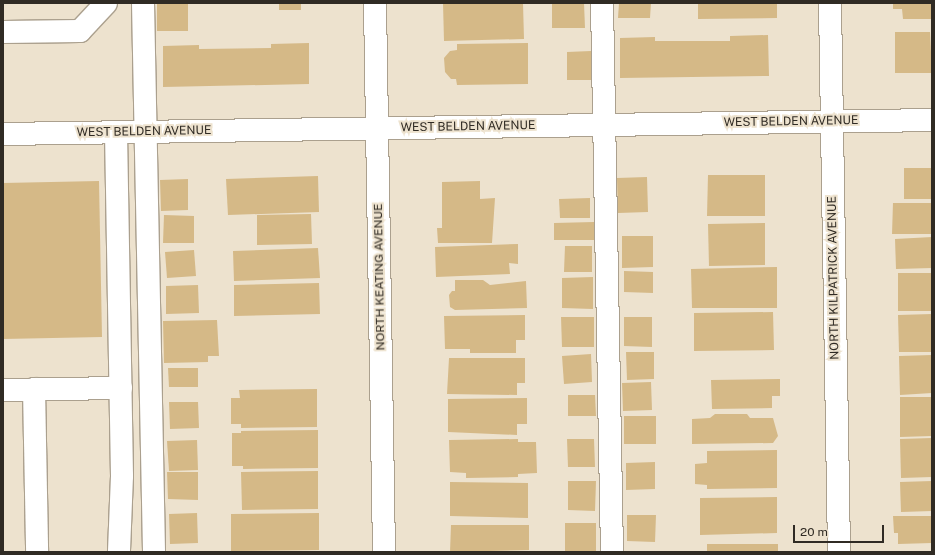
<!DOCTYPE html>
<html>
<head>
<meta charset="utf-8">
<style>
  body { margin:0 }
  #map { position:relative; width:935px; height:555px; overflow:hidden; background:#ede2ce; font-family:"Public Sans",sans-serif }
  div>[style] { position:absolute }
  .building>* { inset:0; background:#d5b987 }
  .roads { filter:drop-shadow(1px 0 #aba08e) drop-shadow(-1px 0 #aba08e) drop-shadow(0 1px #aba08e) drop-shadow(0 -1px #aba08e) }
  .minor>* { height:22px; margin:-11px; padding:0 11px; transform-origin:11px; border-radius:11px; background:#fff }
  span { translate:-50% -50%; white-space:nowrap; text-align:center; line-height:1.15; -webkit-text-stroke:4px #ede2ce; paint-order:stroke }
  .street-label { font-size:12px; color:#302b24 }
  .frame { position:absolute; inset:0; border:4px solid #302b24; pointer-events:none }
  .scale { position:absolute; left:793px; top:525px; width:91px; height:18px; box-sizing:border-box; border:2px solid #302b24; border-top:0; padding-left:5px; font-size:12px; line-height:14px; white-space:nowrap; color:#302b24; -webkit-text-stroke:3px #ede2ce; paint-order:stroke }
</style>
</head>
<body>
<div id="map">
  <div class="building">
    <i style="clip-path:polygon(157px 3px,188px 3px,188px 31px,157px 31px)"></i>
    <i style="clip-path:polygon(279px 3px,301px 3px,301px 10px,279px 10px)"></i>
    <i style="clip-path:polygon(443px 3px,523px 3px,524px 39px,444px 41px)"></i>
    <i style="clip-path:polygon(552px 3px,584px 3px,585px 28px,552px 28px)"></i>
    <i style="clip-path:polygon(619px 3px,651px 3px,650px 18px,618px 18px)"></i>
    <i style="clip-path:polygon(698px 3px,777px 3px,777px 18px,698px 19px)"></i>
    <i style="clip-path:polygon(893px 3px,932px 3px,932px 19px,903px 19px,902px 9px,893px 9px)"></i>
    <i style="clip-path:polygon(895px 32px,930px 32px,932px 73px,895px 73px)"></i>
    <i style="clip-path:polygon(768px 35px,769px 76px,620px 78px,620px 38px,655px 37px,655px 41px,730px 41px,730px 36px)"></i>
    <i style="clip-path:polygon(309px 43px,309px 84px,163px 87px,163px 46px,199px 45px,199px 49px,271px 48px,271px 44px)"></i>
    <i style="clip-path:polygon(528px 43px,528px 84px,457px 85px,456px 79px,451px 79px,445px 72px,444px 58px,450px 51px,457px 50px,457px 44px)"></i>
    <i style="clip-path:polygon(591px 51px,592px 80px,567px 80px,567px 52px)"></i>
    <i style="clip-path:polygon(904px 168px,932px 168px,932px 199px,904px 199px)"></i>
    <i style="clip-path:polygon(708px 175px,765px 175px,765px 216px,707px 216px)"></i>
    <i style="clip-path:polygon(318px 176px,319px 212px,228px 215px,226px 179px)"></i>
    <i style="clip-path:polygon(647px 177px,648px 212px,618px 213px,617px 178px)"></i>
    <i style="clip-path:polygon(188px 179px,188px 210px,161px 211px,160px 180px)"></i>
    <i style="clip-path:polygon(99px 181px,102px 337px,3px 339px,3px 183px)"></i>
    <i style="clip-path:polygon(480px 181px,480px 199px,495px 198px,492px 243px,438px 243px,437px 228px,442px 228px,442px 182px)"></i>
    <i style="clip-path:polygon(590px 198px,590px 218px,560px 218px,559px 199px)"></i>
    <i style="clip-path:polygon(893px 203px,932px 203px,932px 234px,892px 234px)"></i>
    <i style="clip-path:polygon(311px 214px,312px 244px,257px 245px,257px 215px)"></i>
    <i style="clip-path:polygon(164px 215px,194px 216px,194px 243px,163px 243px)"></i>
    <i style="clip-path:polygon(594px 222px,594px 240px,554px 240px,554px 223px)"></i>
    <i style="clip-path:polygon(765px 223px,765px 265px,709px 266px,708px 224px)"></i>
    <i style="clip-path:polygon(622px 236px,653px 236px,653px 267px,622px 268px)"></i>
    <i style="clip-path:polygon(932px 237px,932px 268px,896px 269px,895px 239px)"></i>
    <i style="clip-path:polygon(518px 244px,518px 264px,509px 263px,510px 274px,436px 277px,435px 247px)"></i>
    <i style="clip-path:polygon(565px 246px,592px 246px,592px 272px,564px 272px)"></i>
    <i style="clip-path:polygon(318px 248px,320px 278px,234px 281px,233px 251px)"></i>
    <i style="clip-path:polygon(194px 250px,196px 276px,167px 278px,165px 252px)"></i>
    <i style="clip-path:polygon(777px 267px,777px 308px,692px 308px,691px 269px)"></i>
    <i style="clip-path:polygon(624px 271px,653px 272px,653px 293px,624px 292px)"></i>
    <i style="clip-path:polygon(898px 273px,932px 273px,932px 311px,898px 311px)"></i>
    <i style="clip-path:polygon(593px 277px,593px 309px,562px 308px,562px 278px)"></i>
    <i style="clip-path:polygon(455px 280px,483px 280px,490px 285px,526px 281px,527px 308px,455px 310px,450px 307px,449px 295px,452px 291px,455px 291px)"></i>
    <i style="clip-path:polygon(319px 283px,320px 314px,234px 316px,234px 285px)"></i>
    <i style="clip-path:polygon(198px 285px,199px 313px,166px 314px,166px 286px)"></i>
    <i style="clip-path:polygon(773px 312px,774px 350px,694px 351px,694px 313px)"></i>
    <i style="clip-path:polygon(932px 314px,932px 352px,899px 352px,898px 315px)"></i>
    <i style="clip-path:polygon(525px 315px,525px 340px,516px 340px,516px 353px,470px 353px,470px 349px,445px 349px,444px 316px)"></i>
    <i style="clip-path:polygon(561px 317px,594px 317px,594px 347px,562px 347px)"></i>
    <i style="clip-path:polygon(624px 317px,652px 317px,652px 347px,624px 346px)"></i>
    <i style="clip-path:polygon(217px 320px,219px 356px,208px 356px,208px 362px,164px 363px,163px 321px)"></i>
    <i style="clip-path:polygon(626px 352px,654px 352px,654px 379px,627px 380px)"></i>
    <i style="clip-path:polygon(591px 354px,592px 382px,564px 384px,562px 356px)"></i>
    <i style="clip-path:polygon(932px 355px,932px 393px,900px 395px,899px 356px)"></i>
    <i style="clip-path:polygon(449px 358px,525px 358px,525px 383px,517px 383px,517px 395px,447px 394px)"></i>
    <i style="clip-path:polygon(168px 368px,198px 368px,198px 387px,169px 387px)"></i>
    <i style="clip-path:polygon(780px 379px,780px 396px,772px 396px,772px 408px,712px 409px,711px 380px)"></i>
    <i style="clip-path:polygon(651px 382px,652px 410px,623px 411px,622px 383px)"></i>
    <i style="clip-path:polygon(317px 389px,317px 427px,241px 428px,241px 424px,231px 424px,231px 398px,240px 398px,239px 390px)"></i>
    <i style="clip-path:polygon(568px 395px,595px 395px,596px 416px,568px 416px)"></i>
    <i style="clip-path:polygon(900px 397px,932px 397px,932px 436px,900px 437px)"></i>
    <i style="clip-path:polygon(527px 398px,527px 424px,517px 424px,517px 435px,448px 432px,448px 399px)"></i>
    <i style="clip-path:polygon(169px 402px,198px 402px,199px 428px,170px 429px)"></i>
    <i style="clip-path:polygon(715px 414px,747px 414px,750px 418px,773px 418px,778px 436px,773px 443px,692px 444px,692px 419px,710px 418px)"></i>
    <i style="clip-path:polygon(624px 416px,656px 416px,656px 444px,624px 444px)"></i>
    <i style="clip-path:polygon(318px 430px,318px 468px,243px 469px,243px 466px,232px 466px,232px 433px,241px 433px,241px 431px)"></i>
    <i style="clip-path:polygon(932px 438px,932px 477px,901px 478px,900px 439px)"></i>
    <i style="clip-path:polygon(518px 439px,518px 442px,536px 442px,537px 473px,518px 474px,518px 477px,466px 478px,466px 473px,450px 472px,449px 440px)"></i>
    <i style="clip-path:polygon(567px 439px,594px 439px,595px 467px,568px 467px)"></i>
    <i style="clip-path:polygon(197px 440px,198px 470px,169px 471px,167px 441px)"></i>
    <i style="clip-path:polygon(777px 450px,777px 488px,707px 489px,707px 485px,695px 484px,695px 464px,707px 463px,707px 451px)"></i>
    <i style="clip-path:polygon(655px 462px,655px 489px,626px 490px,626px 463px)"></i>
    <i style="clip-path:polygon(318px 471px,318px 509px,242px 510px,241px 472px)"></i>
    <i style="clip-path:polygon(167px 472px,198px 472px,198px 500px,168px 499px)"></i>
    <i style="clip-path:polygon(568px 481px,596px 481px,595px 511px,568px 510px)"></i>
    <i style="clip-path:polygon(932px 481px,932px 511px,901px 512px,900px 482px)"></i>
    <i style="clip-path:polygon(450px 482px,528px 483px,528px 518px,450px 516px)"></i>
    <i style="clip-path:polygon(777px 497px,777px 533px,700px 535px,700px 498px)"></i>
    <i style="clip-path:polygon(197px 513px,198px 543px,170px 544px,169px 514px)"></i>
    <i style="clip-path:polygon(319px 513px,319px 550px,231px 551px,231px 514px)"></i>
    <i style="clip-path:polygon(627px 515px,656px 515px,655px 542px,627px 541px)"></i>
    <i style="clip-path:polygon(893px 516px,932px 516px,932px 543px,898px 544px,898px 533px,894px 533px)"></i>
    <i style="clip-path:polygon(565px 523px,596px 523px,596px 552px,565px 552px)"></i>
    <i style="clip-path:polygon(451px 525px,529px 525px,529px 550px,450px 552px)"></i>
    <i style="clip-path:polygon(707px 544px,778px 544px,778px 552px,707px 552px)"></i>
  </div>
  <div class="roads">
    <div class="minor">
      <i style="left:143px;top:3px;width:549px;rotate:88.85deg"></i>
      <i style="left:375px;top:3px;width:549px;rotate:89.06deg"></i>
      <i style="left:602px;top:3px;width:549px;rotate:88.96deg"></i>
      <i style="left:830px;top:3px;width:549px;rotate:89.06deg"></i>
      <i style="left:3px;top:32px;width:77px;rotate:-0.7deg"></i>
      <i style="left:80px;top:31px;width:38px;rotate:-47deg"></i>
      <i style="left:116px;top:132px;width:344px;rotate:89deg"></i>
      <i style="left:122px;top:476px;width:76px;rotate:92.3deg"></i>
      <i style="left:3px;top:134px;width:929px;rotate:-0.86deg"></i>
      <i style="left:34px;top:389px;width:163px;rotate:88.9deg"></i>
      <i style="left:3px;top:390px;width:118px;rotate:-1deg"></i>
    </div>
  </div>
  <div class="street-label">
    <span style="left:791px;top:122px;rotate:-1deg">WEST BELDEN AVENUE</span>
    <span style="left:468px;top:127px;rotate:-1deg">WEST BELDEN AVENUE</span>
    <span style="left:144px;top:132px;rotate:-1deg">WEST BELDEN AVENUE</span>
    <span style="left:380px;top:277px;rotate:-91deg">NORTH KEATING AVENUE</span>
    <span style="left:834px;top:278px;rotate:-91deg">NORTH KILPATRICK AVENUE</span>
  </div>
  <div class="frame"></div>
  <div class="scale">20 m</div>
</div>
</body>
</html>
